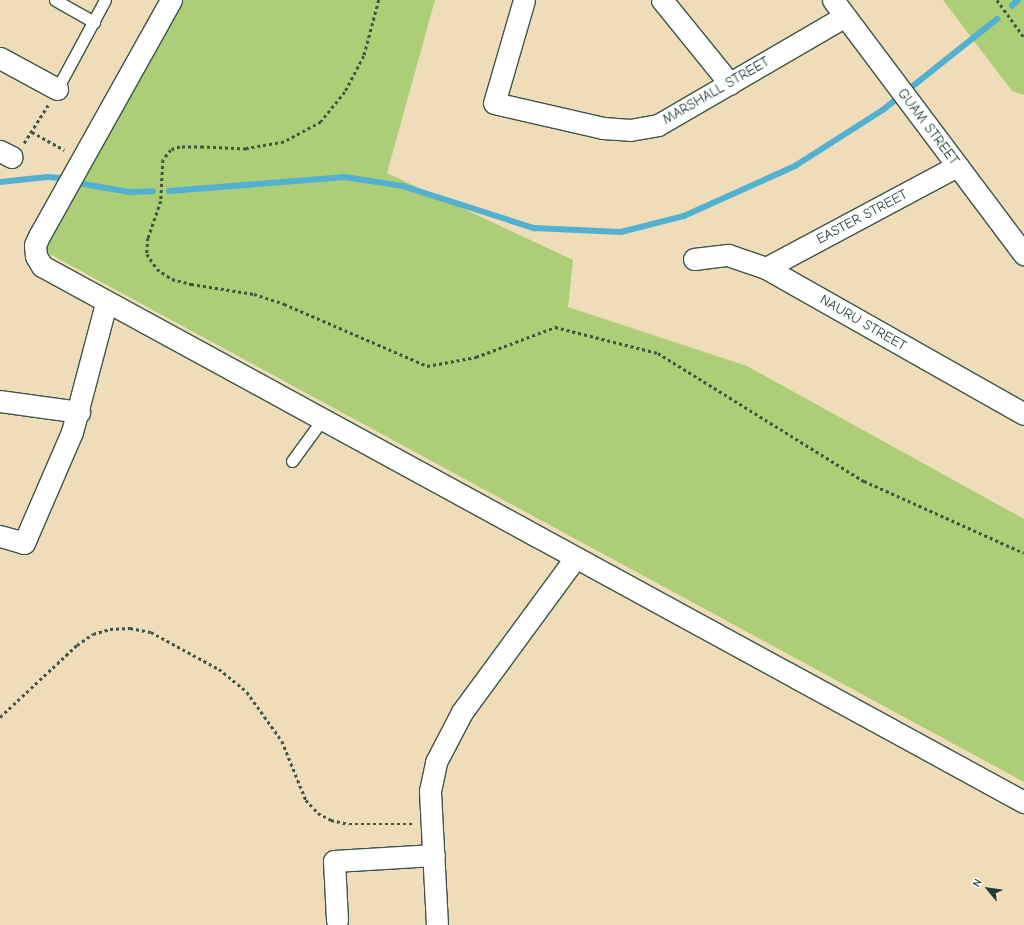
<!DOCTYPE html>
<html>
<head>
<meta charset="utf-8">
<style>
  body { margin:0 }
  #map { position:relative; width:1024px; height:925px; overflow:hidden; background:#efddba; font-family:"Comic Neue",sans-serif }
  div>[style] { position:absolute }
  .green>* { inset:0; background:#abce77 }
  .stream>* { height:5.5px; margin:-2.75px; padding:0 2.75px; transform-origin:2.75px; border-radius:2.75px; background:#52b0d0 }
  .path>* { height:2.5px; margin-top:-1.25px; transform-origin:0; background:repeating-linear-gradient(90deg,#3e5548 0 3px,transparent 0 6px) }
  .roads { filter:drop-shadow(1px 0 #3e5548) drop-shadow(-1px 0 #3e5548) drop-shadow(0 1px #3e5548) drop-shadow(0 -1px #3e5548) }
  .service>* { height:11px; margin:-5.5px; padding:0 5.5px; transform-origin:5.5px; border-radius:5.5px; background:#fff }
  .minor>* { height:21px; margin:-10.5px; padding:0 10.5px; transform-origin:10.5px; border-radius:10.5px; background:#fff }
  span { translate:-50% -50%; white-space:nowrap; text-align:center; line-height:1.15; -webkit-text-stroke:3px #fff; paint-order:stroke }
  .street-label { font-size:14px; color:#1f3d34 }
  .north { position:absolute; left:968px; top:869px; width:40px; height:40px; -webkit-text-stroke:3px #fff; paint-order:stroke; rotate:299deg; font-size:11px; font-weight:700; line-height:16px; text-align:center; color:#1f3d34 }
  .north::after { content:''; display:block; margin:auto; width:14px; height:18px; background:#1f3d34; clip-path:polygon(50% 0,100% 100%,50% 72%,0 100%) }
</style>
</head>
<body>
<div id="map">
  <div class="green">
    <i style="clip-path:polygon(183px 0,435px 0,387px 173px,573px 260px,568px 307px,747px 366px,1024px 519px,1024px 782px,44px 251px)"></i>
    <i style="clip-path:polygon(943px 0,1024px 0,1024px 95px,1012px 91px)"></i>
  </div>
  <div class="stream">
    <i style="left:1012px;top:6px;width:8px;rotate:-45deg"></i>
    <i style="left:0;top:182px;width:47px;rotate:-6.1deg"></i>
    <i style="left:47px;top:177px;width:14px;rotate:4deg"></i>
    <i style="left:78px;top:183px;width:52px;rotate:10deg"></i>
    <i style="left:129px;top:192px;width:24px;rotate:-2deg"></i>
    <i style="left:169px;top:191px;width:177px;rotate:-4.5deg"></i>
    <i style="left:345px;top:177px;width:59px;rotate:8.8deg"></i>
    <i style="left:403px;top:186px;width:138px;rotate:17.8deg"></i>
    <i style="left:534px;top:228px;width:87px;rotate:2.6deg"></i>
    <i style="left:621px;top:232px;width:65px;rotate:-14.3deg"></i>
    <i style="left:684px;top:216px;width:122px;rotate:-24.2deg"></i>
    <i style="left:795px;top:166px;width:104px;rotate:-32.5deg"></i>
    <i style="left:883px;top:110px;width:146px;rotate:-38.6deg"></i>
  </div>
  <div class="path">
    <i style="left:379px;top:0;width:58px;rotate:105deg"></i>
    <i style="left:364px;top:56px;width:41px;rotate:117.8deg"></i>
    <i style="left:345px;top:92px;width:38px;rotate:129deg"></i>
    <i style="left:321px;top:122px;width:42px;rotate:151.6deg"></i>
    <i style="left:284px;top:142px;width:39px;rotate:170deg"></i>
    <i style="left:246px;top:149px;width:43px;rotate:-177.3deg"></i>
    <i style="left:203px;top:147px;width:23px;rotate:180deg"></i>
    <i style="left:180px;top:147px;width:9px;rotate:162deg"></i>
    <i style="left:171px;top:150px;width:13px;rotate:129deg"></i>
    <i style="left:163px;top:160px;width:41px;rotate:92.8deg"></i>
    <i style="left:161px;top:201px;width:39px;rotate:109deg"></i>
    <i style="left:148px;top:238px;width:16px;rotate:94deg"></i>
    <i style="left:147px;top:254px;width:18px;rotate:56deg"></i>
    <i style="left:157px;top:269px;width:18px;rotate:34deg"></i>
    <i style="left:172px;top:279px;width:20px;rotate:15deg"></i>
    <i style="left:191px;top:284px;width:64px;rotate:9deg"></i>
    <i style="left:254px;top:294px;width:32px;rotate:18deg"></i>
    <i style="left:284px;top:304px;width:156px;rotate:23.4deg"></i>
    <i style="left:427px;top:366px;width:50px;rotate:-10.4deg"></i>
    <i style="left:476px;top:357px;width:85px;rotate:-20.8deg"></i>
    <i style="left:555px;top:327px;width:106px;rotate:14.2deg"></i>
    <i style="left:658px;top:353px;width:243px;rotate:31.9deg"></i>
    <i style="left:864px;top:481px;width:175px;rotate:24.2deg"></i>
    <i style="left:997px;top:0;width:46px;rotate:53.9deg"></i>
    <i style="left:32px;top:132px;width:37px;rotate:29deg"></i>
    <i style="left:24px;top:143px;width:45px;rotate:-57.7deg"></i>
    <i style="left:0;top:717px;width:105px;rotate:-43.1deg"></i>
    <i style="left:77px;top:645px;width:19px;rotate:-35deg"></i>
    <i style="left:93px;top:634px;width:18px;rotate:-16deg"></i>
    <i style="left:110px;top:629px;width:20px;rotate:-3deg"></i>
    <i style="left:130px;top:628px;width:21px;rotate:11deg"></i>
    <i style="left:151px;top:632px;width:77px;rotate:28.6deg"></i>
    <i style="left:219px;top:669px;width:36px;rotate:39deg"></i>
    <i style="left:247px;top:692px;width:60px;rotate:54.5deg"></i>
    <i style="left:282px;top:741px;width:64px;rotate:67.9deg"></i>
    <i style="left:306px;top:800px;width:18px;rotate:47deg"></i>
    <i style="left:318px;top:813px;width:15px;rotate:28deg"></i>
    <i style="left:331px;top:820px;width:18px;rotate:13deg"></i>
    <i style="left:349px;top:824px;width:63px"></i>
  </div>
  <div class="roads">
    <div class="service">
      <i style="left:55px;top:0;width:45px;rotate:29.4deg"></i>
      <i style="left:57px;top:89px;width:101px;rotate:-61.7deg"></i>
      <i style="left:292px;top:461px;width:51px;rotate:-53.8deg"></i>
    </div>
    <div class="minor">
      <i style="left:171px;top:0;width:270px;rotate:119.2deg"></i>
      <i style="left:39px;top:236px;width:10px;rotate:114deg"></i>
      <i style="left:35px;top:245px;width:11px;rotate:85deg"></i>
      <i style="left:36px;top:256px;width:12px;rotate:59deg"></i>
      <i style="left:42px;top:266px;width:1119px;rotate:28.63deg"></i>
      <i style="left:524px;top:0;width:107px;rotate:106.2deg"></i>
      <i style="left:494px;top:103px;width:112px;rotate:12.9deg"></i>
      <i style="left:603px;top:128px;width:27px;rotate:4deg"></i>
      <i style="left:630px;top:130px;width:28px;rotate:-10deg"></i>
      <i style="left:658px;top:125px;width:216px;rotate:-30.2deg"></i>
      <i style="left:662px;top:0;width:108px;rotate:51deg"></i>
      <i style="left:833px;top:0;width:318px;rotate:53.1deg"></i>
      <i style="left:0;top:58px;width:65px;rotate:28.5deg"></i>
      <i style="left:0;top:151px;width:13px;rotate:27deg"></i>
      <i style="left:694px;top:259px;width:34px;rotate:-7deg"></i>
      <i style="left:728px;top:255px;width:40px;rotate:18.9deg"></i>
      <i style="left:766px;top:268px;width:296px;rotate:29.5deg"></i>
      <i style="left:766px;top:268px;width:217px;rotate:-28.1deg"></i>
      <i style="left:0;top:401px;width:80px;rotate:7.9deg"></i>
      <i style="left:0;top:536px;width:25px;rotate:16deg"></i>
      <i style="left:24px;top:543px;width:121px;rotate:-66.6deg"></i>
      <i style="left:72px;top:432px;width:133px;rotate:-75.2deg"></i>
      <i style="left:337px;top:920px;width:59px;rotate:-92.9deg"></i>
      <i style="left:334px;top:861px;width:100px;rotate:-3.4deg"></i>
      <i style="left:437px;top:925px;width:134px;rotate:-93deg"></i>
      <i style="left:430px;top:791px;width:30px;rotate:-78deg"></i>
      <i style="left:436px;top:762px;width:56px;rotate:-62.5deg"></i>
      <i style="left:462px;top:712px;width:191px;rotate:-53.7deg"></i>
    </div>
  </div>
  <div class="street-label">
    <span style="left:716px;top:91px;rotate:-30deg">MARSHALL STREET</span>
    <span style="left:928px;top:127px;rotate:53deg">GUAM STREET</span>
    <span style="left:862px;top:217px;rotate:-28deg">EASTER STREET</span>
    <span style="left:863px;top:323px;rotate:30deg">NAURU STREET</span>
  </div>
  <div class="north">N</div>
</div>
</body>
</html>
